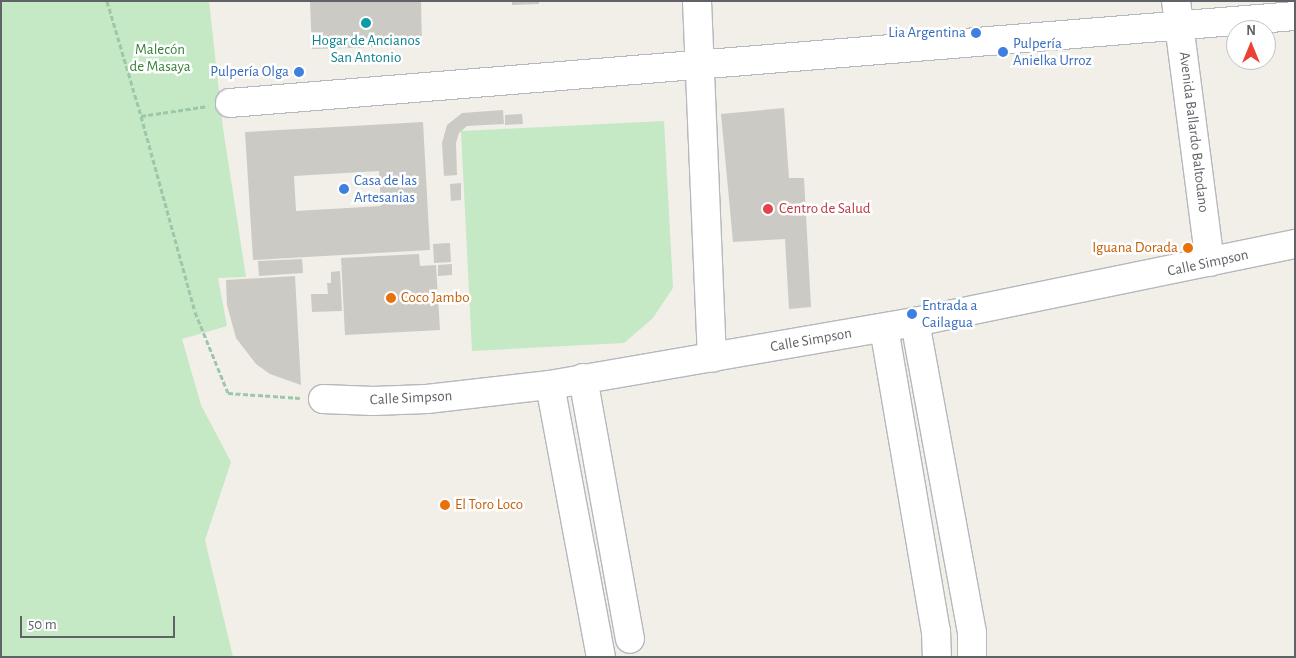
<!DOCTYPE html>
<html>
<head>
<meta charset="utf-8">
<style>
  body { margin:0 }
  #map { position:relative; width:1296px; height:658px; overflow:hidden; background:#f1efe8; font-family:"Alegreya Sans",sans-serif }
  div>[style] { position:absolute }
  .green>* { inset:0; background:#c5e8c5 }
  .building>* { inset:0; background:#cccac5 }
  .path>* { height:3px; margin-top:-1.5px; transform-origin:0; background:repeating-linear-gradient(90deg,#9cc7a9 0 5px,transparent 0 7.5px) }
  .roads { filter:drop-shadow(1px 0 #b5b8bc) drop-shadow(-1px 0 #b5b8bc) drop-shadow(0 1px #b5b8bc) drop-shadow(0 -1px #b5b8bc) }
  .minor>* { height:28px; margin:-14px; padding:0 14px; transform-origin:14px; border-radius:14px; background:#fff }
  .dots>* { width:14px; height:14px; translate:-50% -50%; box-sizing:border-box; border:2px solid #fff; border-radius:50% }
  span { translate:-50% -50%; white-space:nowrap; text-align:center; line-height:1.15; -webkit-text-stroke:5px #fff; paint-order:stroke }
  .shop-label { font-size:15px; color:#366cbe }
  .right { translate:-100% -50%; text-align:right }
  .left { translate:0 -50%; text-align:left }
  .culture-label { font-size:15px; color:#0d838f }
  .park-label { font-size:15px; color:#348238 }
  .street-label { font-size:15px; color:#5f6368 }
  .health-label { font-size:15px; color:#be3a42 }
  .food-label { font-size:15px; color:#c56008 }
  .frame { position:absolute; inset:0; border:2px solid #5f6368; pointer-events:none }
  .north { position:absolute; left:1226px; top:20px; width:50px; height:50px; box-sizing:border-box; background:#fff; border:1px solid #bfc1c3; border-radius:50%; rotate:0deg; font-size:14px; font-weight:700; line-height:20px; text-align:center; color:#5f6368 }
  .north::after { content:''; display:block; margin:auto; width:18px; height:22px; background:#ea4335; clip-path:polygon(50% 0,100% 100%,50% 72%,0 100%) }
  .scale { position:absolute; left:20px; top:616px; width:155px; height:22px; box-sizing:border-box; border:2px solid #5f6368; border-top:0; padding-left:6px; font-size:15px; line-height:18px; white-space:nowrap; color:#5f6368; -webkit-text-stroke:4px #fff; paint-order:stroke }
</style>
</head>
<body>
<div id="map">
  <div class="green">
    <i style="clip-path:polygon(1px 1px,209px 1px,223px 128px,246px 277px,218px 278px,227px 326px,182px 339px,201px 405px,231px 462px,205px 540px,233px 657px,1px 657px)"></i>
    <i style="clip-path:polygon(664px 121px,673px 288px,653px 318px,624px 343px,472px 351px,461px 131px)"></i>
  </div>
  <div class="building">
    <i style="clip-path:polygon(310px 1px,421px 1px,422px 46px,312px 49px)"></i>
    <i style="clip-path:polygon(512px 1px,539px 1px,539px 4px,512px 5px)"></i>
    <i style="clip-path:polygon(784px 108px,789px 178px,804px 178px,811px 307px,789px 309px,785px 239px,733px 242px,721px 114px)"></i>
    <i style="clip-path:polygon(503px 110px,504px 124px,467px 126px,459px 133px,456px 143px,457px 175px,444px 176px,442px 143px,447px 125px,462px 113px)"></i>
    <i style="clip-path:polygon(522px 114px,523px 124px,505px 125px,505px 115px)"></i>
    <i style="clip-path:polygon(evenodd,423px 122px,430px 250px,253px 260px,245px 132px,423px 122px,379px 171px,381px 206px,296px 211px,294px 176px,379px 171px)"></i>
    <i style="clip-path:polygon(461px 183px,461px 200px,451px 201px,450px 184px)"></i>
    <i style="clip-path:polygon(450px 243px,451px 262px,434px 263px,433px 244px)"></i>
    <i style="clip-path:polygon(419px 254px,420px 266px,436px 265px,440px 330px,345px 335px,341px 258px)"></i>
    <i style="clip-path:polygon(302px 259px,303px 273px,259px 276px,258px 261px)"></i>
    <i style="clip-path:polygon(452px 264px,452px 275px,438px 276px,438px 265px)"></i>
    <i style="clip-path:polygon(340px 271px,342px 311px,312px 312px,311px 294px,328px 294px,327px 283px,331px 283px,331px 272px)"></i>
    <i style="clip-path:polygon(295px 276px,301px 385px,270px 374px,256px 364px,236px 338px,227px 305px,226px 280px)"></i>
  </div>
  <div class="path">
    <i style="left:107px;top:1px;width:120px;rotate:73.5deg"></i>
    <i style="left:141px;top:116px;width:203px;rotate:74.6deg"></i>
    <i style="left:195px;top:312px;width:87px;rotate:67.8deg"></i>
    <i style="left:228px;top:393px;width:72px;rotate:4deg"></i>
    <i style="left:141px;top:116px;width:68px;rotate:-8.5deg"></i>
  </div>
  <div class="roads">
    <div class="minor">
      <i style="left:697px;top:1px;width:357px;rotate:87.6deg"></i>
      <i style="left:1176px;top:1px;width:263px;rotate:82.6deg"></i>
      <i style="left:230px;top:103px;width:1069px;rotate:-4.67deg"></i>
      <i style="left:915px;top:322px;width:316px;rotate:79.6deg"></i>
      <i style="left:972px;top:633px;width:24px;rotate:90deg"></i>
      <i style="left:884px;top:328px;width:307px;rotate:80.3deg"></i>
      <i style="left:936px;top:631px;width:26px;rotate:88deg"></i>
      <i style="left:583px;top:378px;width:265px;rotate:79.8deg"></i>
      <i style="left:550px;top:385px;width:277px;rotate:79.4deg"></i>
      <i style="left:323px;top:399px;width:50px;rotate:2.3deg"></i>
      <i style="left:373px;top:401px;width:54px;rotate:-2.1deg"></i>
      <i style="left:427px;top:399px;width:124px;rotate:-6.5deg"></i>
      <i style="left:550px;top:385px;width:370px;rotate:-9.8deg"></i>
      <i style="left:915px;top:322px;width:388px;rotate:-11.6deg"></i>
    </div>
  </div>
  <div class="dots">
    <i style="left:366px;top:23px;background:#0f9aa8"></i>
    <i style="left:976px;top:33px;background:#3f7fe0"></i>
    <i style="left:1003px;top:52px;background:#3f7fe0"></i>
    <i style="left:299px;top:72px;background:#3f7fe0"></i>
    <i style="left:344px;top:189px;background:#3f7fe0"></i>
    <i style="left:768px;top:209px;background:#e0444e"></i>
    <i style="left:1188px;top:248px;background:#e8710a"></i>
    <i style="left:391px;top:298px;background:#e8710a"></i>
    <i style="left:912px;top:314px;background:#3f7fe0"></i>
    <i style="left:445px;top:505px;background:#e8710a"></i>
  </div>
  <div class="shop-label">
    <span class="right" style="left:966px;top:33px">Lia Argentina</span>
    <span class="left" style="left:1013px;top:52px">Pulpería<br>Anielka Urroz</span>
    <span class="right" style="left:289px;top:72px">Pulpería Olga</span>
    <span class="left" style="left:354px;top:189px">Casa de las<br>Artesanias</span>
    <span class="left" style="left:922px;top:314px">Entrada a<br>Cailagua</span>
  </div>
  <div class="culture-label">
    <span style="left:366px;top:49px">Hogar de Ancianos<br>San Antonio</span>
  </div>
  <div class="park-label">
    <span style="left:160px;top:58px">Malecón<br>de Masaya</span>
  </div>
  <div class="street-label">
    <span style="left:1194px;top:132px;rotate:83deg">Avenida Ballardo Baltodano</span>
    <span style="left:1208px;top:263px;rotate:-12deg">Calle Simpson</span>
    <span style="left:811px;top:340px;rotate:-10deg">Calle Simpson</span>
    <span style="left:411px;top:398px;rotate:-3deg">Calle Simpson</span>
  </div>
  <div class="health-label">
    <span class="left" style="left:779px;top:209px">Centro de Salud</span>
  </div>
  <div class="food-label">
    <span class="right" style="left:1178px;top:248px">Iguana Dorada</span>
    <span class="left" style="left:401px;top:298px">Coco Jambo</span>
    <span class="left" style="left:455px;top:505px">El Toro Loco</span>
  </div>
  <div class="frame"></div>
  <div class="north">N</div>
  <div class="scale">50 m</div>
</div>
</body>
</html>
